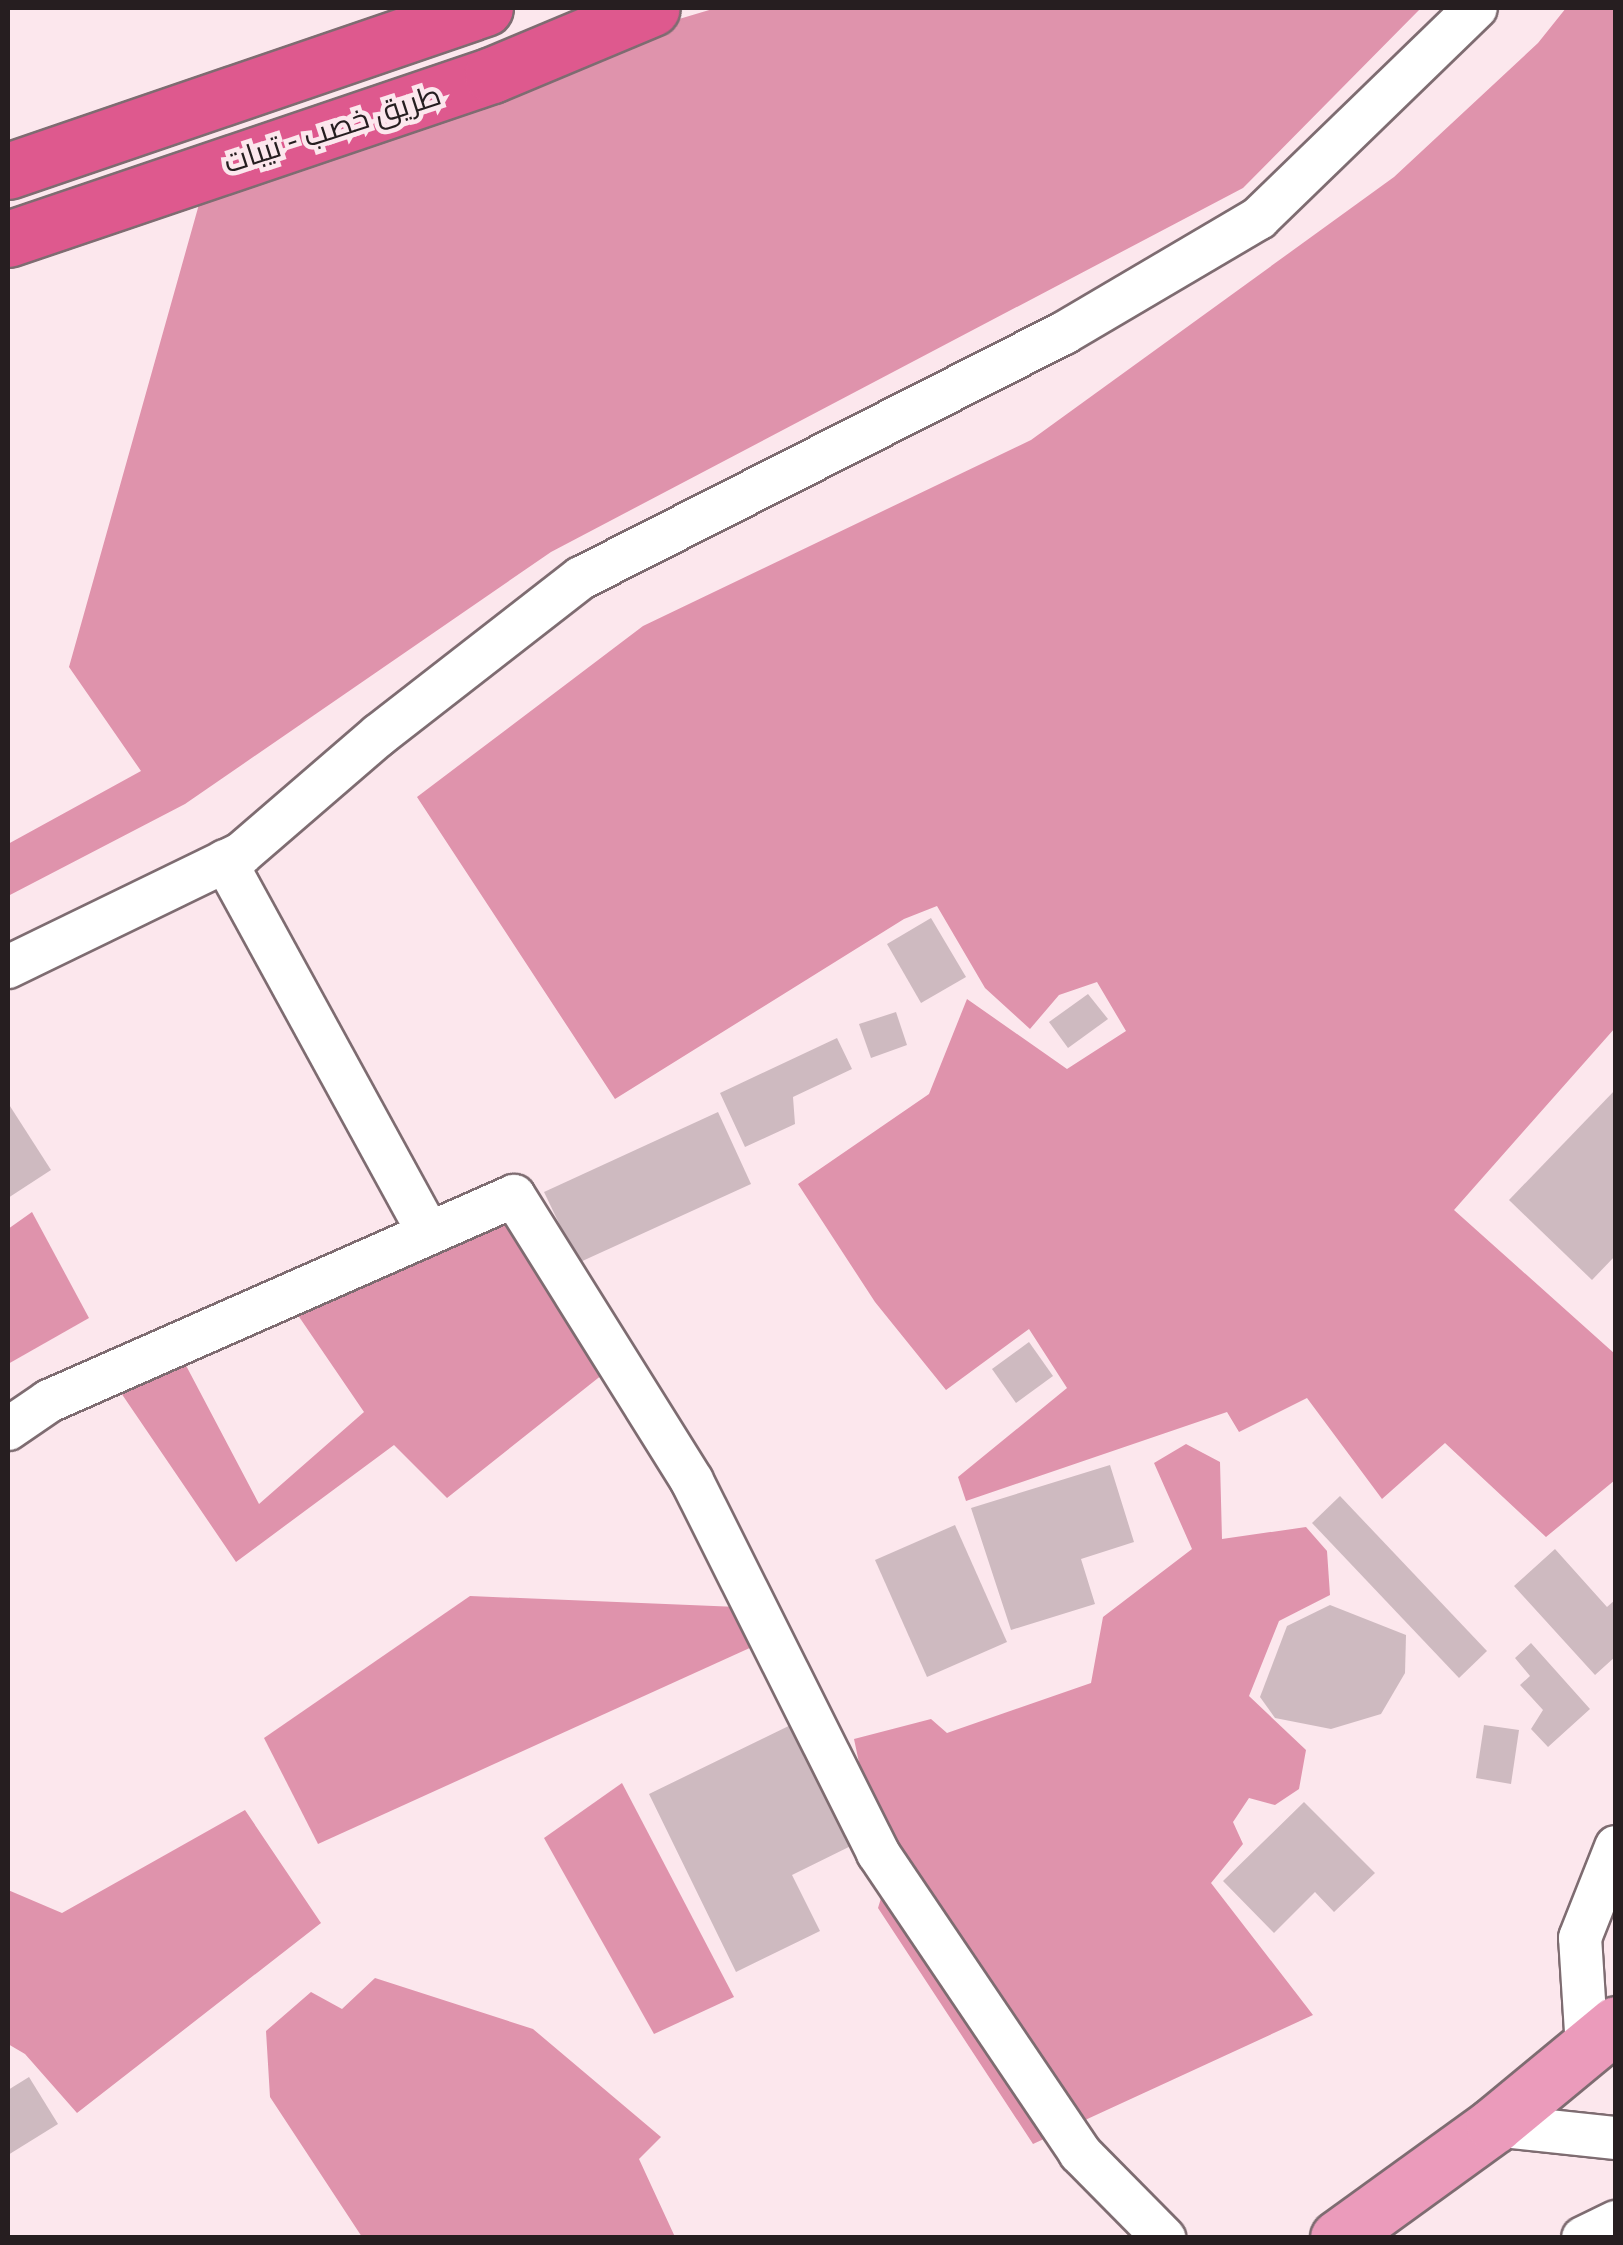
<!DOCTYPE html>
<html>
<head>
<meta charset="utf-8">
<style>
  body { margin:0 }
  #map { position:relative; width:1623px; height:2245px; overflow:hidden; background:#fce7ed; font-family:"IBM Plex Serif",Cairo,serif }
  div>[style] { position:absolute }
  .forest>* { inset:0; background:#df93ac }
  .building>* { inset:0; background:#cebac0 }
  .roads { filter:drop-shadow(2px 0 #7e6c71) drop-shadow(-2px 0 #7e6c71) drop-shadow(0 2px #7e6c71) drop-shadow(0 -2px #7e6c71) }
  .minor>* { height:42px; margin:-21px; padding:0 21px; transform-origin:21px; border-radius:21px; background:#fff }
  .major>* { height:55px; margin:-27.5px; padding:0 27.5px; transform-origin:27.5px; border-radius:27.5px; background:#eb9bbb }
  .highway>* { height:55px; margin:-27.5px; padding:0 27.5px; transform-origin:27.5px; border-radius:27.5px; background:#de598e }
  span { translate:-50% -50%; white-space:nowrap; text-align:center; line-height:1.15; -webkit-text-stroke:9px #fce7ed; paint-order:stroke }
  .street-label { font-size:30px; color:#261e20 }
  .frame { position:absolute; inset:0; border:10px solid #261e20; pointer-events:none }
</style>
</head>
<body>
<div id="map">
  <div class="forest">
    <i style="clip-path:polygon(716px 8px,1421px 8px,1243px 188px,551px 552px,185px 804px,8px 896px,8px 844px,141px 771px,69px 667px,212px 158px)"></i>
    <i style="clip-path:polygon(1566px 8px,1616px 8px,1615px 1028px,1454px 1210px,1615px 1354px,1615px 1480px,1546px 1537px,1445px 1443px,1382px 1499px,1307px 1398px,1239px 1432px,1227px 1412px,966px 1501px,958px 1477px,1067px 1388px,1029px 1329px,946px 1390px,875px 1302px,798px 1184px,929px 1094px,967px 999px,1067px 1069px,1126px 1031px,1097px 982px,1059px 995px,1030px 1029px,985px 988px,937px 906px,904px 919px,615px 1099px,417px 797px,643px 626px,1031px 440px,1394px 177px,1538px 43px)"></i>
    <i style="clip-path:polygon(32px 1212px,89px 1318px,8px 1364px,8px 1229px)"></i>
    <i style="clip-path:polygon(503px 1215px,612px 1367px,447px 1498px,394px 1445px,236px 1562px,117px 1387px,181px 1356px,259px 1504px,364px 1412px,291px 1305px)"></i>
    <i style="clip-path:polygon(1186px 1444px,1220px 1462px,1222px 1539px,1306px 1527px,1327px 1551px,1330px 1595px,1279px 1621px,1249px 1696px,1306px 1750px,1299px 1789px,1275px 1805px,1249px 1798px,1233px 1822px,1243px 1844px,1211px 1883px,1313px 2015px,1033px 2144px,878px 1908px,885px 1885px,854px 1739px,931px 1719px,947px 1733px,1091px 1683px,1103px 1617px,1192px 1549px,1154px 1463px)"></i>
    <i style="clip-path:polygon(470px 1596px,738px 1607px,774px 1637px,318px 1844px,264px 1738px)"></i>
    <i style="clip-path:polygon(622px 1783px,734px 1997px,654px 2034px,544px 1838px)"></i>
    <i style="clip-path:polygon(245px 1810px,321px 1923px,77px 2113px,25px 2054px,8px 2044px,8px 1890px,62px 1913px)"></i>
    <i style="clip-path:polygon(375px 1978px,533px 2029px,661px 2137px,639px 2159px,675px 2237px,362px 2237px,270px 2097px,266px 2031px,311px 1992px,342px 2009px)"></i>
  </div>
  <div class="building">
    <i style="clip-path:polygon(931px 918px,966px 977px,921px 1003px,887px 944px)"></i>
    <i style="clip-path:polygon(1088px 994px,1108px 1019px,1068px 1048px,1049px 1022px)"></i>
    <i style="clip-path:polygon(896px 1012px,907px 1045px,871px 1058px,859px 1024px)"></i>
    <i style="clip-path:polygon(837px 1038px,852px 1069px,793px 1097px,795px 1124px,745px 1147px,720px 1093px)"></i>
    <i style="clip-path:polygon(1616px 1089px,1616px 1255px,1592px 1280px,1509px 1200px)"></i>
    <i style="clip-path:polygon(8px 1103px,51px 1170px,8px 1198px)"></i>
    <i style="clip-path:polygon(718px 1112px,751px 1184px,578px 1263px,544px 1192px)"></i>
    <i style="clip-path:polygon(1029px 1342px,1053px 1376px,1016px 1403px,992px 1369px)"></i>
    <i style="clip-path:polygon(1110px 1465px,1134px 1542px,1081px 1559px,1095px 1604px,1011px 1630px,971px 1508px)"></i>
    <i style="clip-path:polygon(1340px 1496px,1487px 1651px,1459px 1678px,1312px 1523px)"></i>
    <i style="clip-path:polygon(955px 1525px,1007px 1642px,927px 1677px,875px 1560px)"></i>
    <i style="clip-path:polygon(1555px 1549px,1607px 1607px,1616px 1599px,1616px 1656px,1595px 1675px,1514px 1586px)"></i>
    <i style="clip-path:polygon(1330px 1605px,1406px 1635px,1405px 1673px,1381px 1714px,1331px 1729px,1275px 1718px,1260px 1697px,1287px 1626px)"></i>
    <i style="clip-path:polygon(1531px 1643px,1590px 1709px,1548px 1747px,1531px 1729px,1543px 1710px,1520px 1685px,1530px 1676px,1515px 1658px)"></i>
    <i style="clip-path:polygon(805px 1718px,865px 1839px,792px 1875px,820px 1931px,736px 1972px,649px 1794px)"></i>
    <i style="clip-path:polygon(1484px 1725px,1519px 1730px,1511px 1784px,1476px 1778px)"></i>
    <i style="clip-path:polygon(1304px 1802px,1375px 1873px,1334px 1912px,1315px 1892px,1274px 1933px,1223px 1881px)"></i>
    <i style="clip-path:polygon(29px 2077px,58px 2124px,8px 2155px,8px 2090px)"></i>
  </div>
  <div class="roads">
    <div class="minor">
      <i style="left:225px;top:861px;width:424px;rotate:61.3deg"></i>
      <i style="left:8px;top:967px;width:259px;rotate:-25.9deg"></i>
      <i style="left:241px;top:854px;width:182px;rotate:-40.8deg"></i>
      <i style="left:379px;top:735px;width:256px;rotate:-37.9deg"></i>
      <i style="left:581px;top:578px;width:542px;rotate:-26.9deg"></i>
      <i style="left:1064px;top:333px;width:226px;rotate:-30.5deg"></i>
      <i style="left:1259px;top:218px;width:302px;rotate:-44.1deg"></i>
      <i style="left:8px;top:1429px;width:50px;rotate:-34.3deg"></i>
      <i style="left:49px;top:1401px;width:508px;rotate:-23.79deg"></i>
      <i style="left:514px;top:1196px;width:336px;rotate:58deg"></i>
      <i style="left:692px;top:1481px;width:416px;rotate:63.4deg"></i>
      <i style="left:878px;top:1853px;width:362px;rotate:56deg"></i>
      <i style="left:1080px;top:2153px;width:120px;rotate:45.3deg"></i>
      <i style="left:1587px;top:2048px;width:110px;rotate:-93.6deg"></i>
      <i style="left:1580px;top:1938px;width:98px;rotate:-68.4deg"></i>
      <i style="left:1494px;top:2125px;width:123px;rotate:6.1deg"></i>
      <i style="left:1583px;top:2238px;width:37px;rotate:-26deg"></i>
    </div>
    <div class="major">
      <i style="left:1338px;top:2238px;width:193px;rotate:-35.9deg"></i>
      <i style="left:1494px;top:2125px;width:158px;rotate:-39.6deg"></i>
    </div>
    <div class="highway">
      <i style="left:8px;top:171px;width:504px;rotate:-18.87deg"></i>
      <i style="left:8px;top:239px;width:511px;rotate:-18.72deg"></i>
      <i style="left:492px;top:75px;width:173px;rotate:-22.7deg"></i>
    </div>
  </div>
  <div class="street-label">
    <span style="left:332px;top:128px;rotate:-18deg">طريق خصب - تيبات</span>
  </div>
  <div class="frame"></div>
</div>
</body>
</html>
